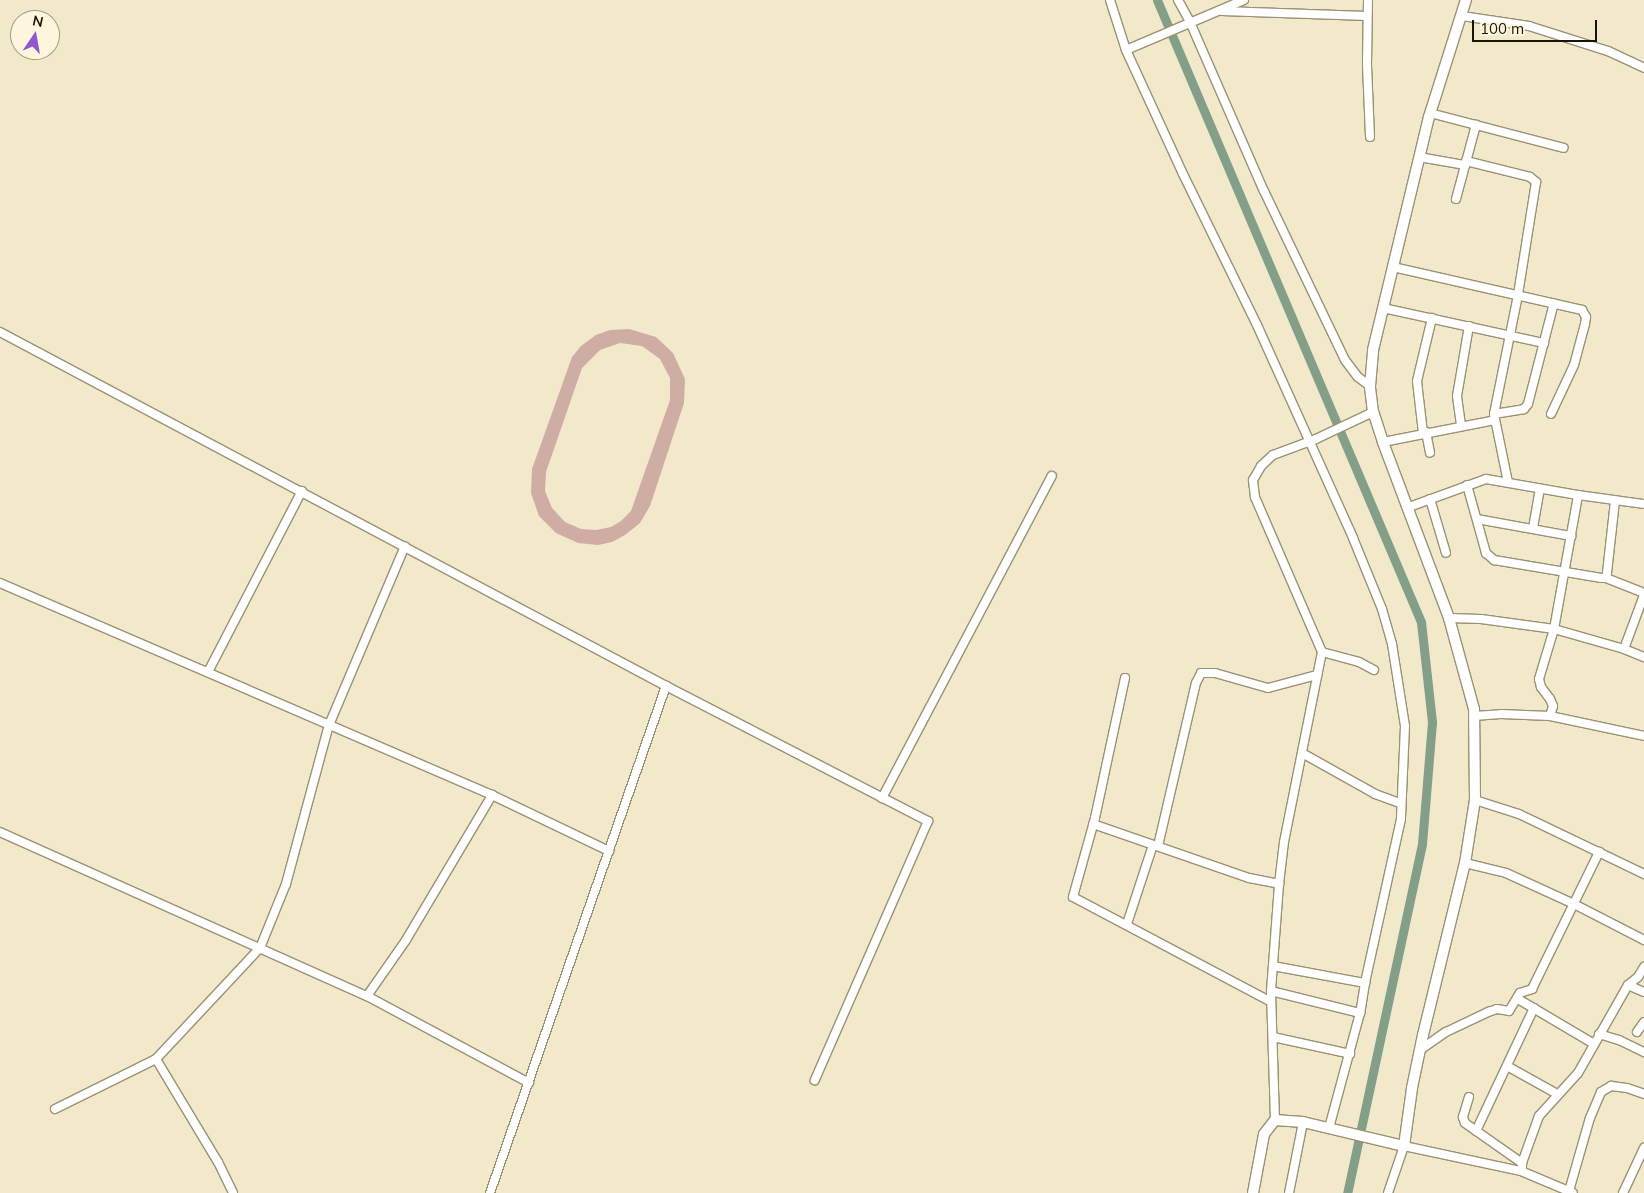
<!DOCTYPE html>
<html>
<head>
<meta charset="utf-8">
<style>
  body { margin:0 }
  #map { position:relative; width:1644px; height:1193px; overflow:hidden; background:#f2e8ca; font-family:Mulish,sans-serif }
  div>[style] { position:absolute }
  .green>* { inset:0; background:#cfada5 }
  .canal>* { height:9px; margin:-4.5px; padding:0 4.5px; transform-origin:4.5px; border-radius:4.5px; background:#839e89 }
  .roads { filter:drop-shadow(1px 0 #9a9174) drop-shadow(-1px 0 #9a9174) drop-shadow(0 1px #9a9174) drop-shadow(0 -1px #9a9174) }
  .minor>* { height:8px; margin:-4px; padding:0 4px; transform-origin:4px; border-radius:4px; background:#fff }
  .tertiary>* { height:10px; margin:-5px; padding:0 5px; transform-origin:5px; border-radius:5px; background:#fff }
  span { translate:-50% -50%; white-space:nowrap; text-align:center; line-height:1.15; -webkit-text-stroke:4px #fdf6dd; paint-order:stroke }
  .north { position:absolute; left:10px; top:10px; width:50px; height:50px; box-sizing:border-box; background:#fdf6dd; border:1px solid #a19b88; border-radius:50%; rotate:12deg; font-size:14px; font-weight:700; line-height:20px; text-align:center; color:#171308 }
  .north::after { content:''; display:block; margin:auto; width:18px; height:22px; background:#9155cc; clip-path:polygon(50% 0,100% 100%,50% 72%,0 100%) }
  .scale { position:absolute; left:1472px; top:20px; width:125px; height:22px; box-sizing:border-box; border:2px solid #171308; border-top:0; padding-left:6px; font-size:15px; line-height:18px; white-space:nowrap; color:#171308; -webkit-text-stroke:4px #fdf6dd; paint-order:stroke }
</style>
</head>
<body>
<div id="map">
  <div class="green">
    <i style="clip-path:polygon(evenodd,629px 329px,656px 337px,673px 353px,685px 379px,684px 403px,650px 506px,640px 523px,625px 535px,612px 542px,598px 545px,578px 543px,556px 533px,539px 516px,531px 493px,532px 469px,572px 357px,581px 346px,596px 335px,610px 330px,629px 329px,620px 343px,642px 346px,660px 359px,670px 378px,670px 400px,631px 511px,621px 521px,611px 527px,596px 530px,581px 529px,565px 522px,552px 508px,545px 491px,546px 472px,582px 368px,600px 350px,620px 343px)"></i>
  </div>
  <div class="canal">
    <i style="left:1157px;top:0;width:676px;rotate:67deg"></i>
    <i style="left:1421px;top:622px;width:101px;rotate:83.7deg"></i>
    <i style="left:1432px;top:722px;width:122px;rotate:94.7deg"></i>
    <i style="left:1422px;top:844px;width:357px;rotate:102.1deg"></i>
  </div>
  <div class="roads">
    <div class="minor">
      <i style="left:1110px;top:0;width:52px;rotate:72.3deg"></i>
      <i style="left:1126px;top:50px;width:136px;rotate:65.3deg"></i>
      <i style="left:1183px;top:174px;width:168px;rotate:63.9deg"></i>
      <i style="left:1257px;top:325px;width:234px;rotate:65.7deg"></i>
      <i style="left:1353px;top:538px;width:77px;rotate:67.8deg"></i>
      <i style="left:1382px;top:609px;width:36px;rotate:74deg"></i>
      <i style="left:1392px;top:644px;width:83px;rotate:81deg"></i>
      <i style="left:1405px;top:726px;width:93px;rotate:92.5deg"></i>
      <i style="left:1401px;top:819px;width:168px;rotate:102.4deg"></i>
      <i style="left:1178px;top:0;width:25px;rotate:61deg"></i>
      <i style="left:1190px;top:22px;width:184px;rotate:66.4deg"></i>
      <i style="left:1264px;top:191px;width:187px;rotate:64.4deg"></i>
      <i style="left:1345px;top:360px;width:21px;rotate:53deg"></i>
      <i style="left:1358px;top:377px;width:15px;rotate:37deg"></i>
      <i style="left:1368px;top:0;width:65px;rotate:90.9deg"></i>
      <i style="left:1367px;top:65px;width:72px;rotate:87.6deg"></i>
      <i style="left:1222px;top:11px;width:145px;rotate:2deg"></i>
      <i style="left:1462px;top:16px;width:68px;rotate:8.5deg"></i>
      <i style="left:1529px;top:26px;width:83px;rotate:17.6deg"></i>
      <i style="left:1608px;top:51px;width:40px;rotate:25deg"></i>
      <i style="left:1126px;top:50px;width:128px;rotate:-23deg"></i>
      <i style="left:1430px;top:113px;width:138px;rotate:14.6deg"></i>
      <i style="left:1419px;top:157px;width:47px;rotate:9.9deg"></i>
      <i style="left:1466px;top:161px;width:66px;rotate:14deg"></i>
      <i style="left:1530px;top:177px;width:8px;rotate:40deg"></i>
      <i style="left:1536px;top:182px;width:114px;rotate:99.1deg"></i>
      <i style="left:1518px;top:295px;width:121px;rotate:101.4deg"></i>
      <i style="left:1494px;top:414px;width:69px;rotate:78.4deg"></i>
      <i style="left:1456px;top:199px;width:77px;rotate:-74.9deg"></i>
      <i style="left:1393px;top:267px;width:194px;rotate:12.8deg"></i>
      <i style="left:1582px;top:310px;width:8px;rotate:60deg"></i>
      <i style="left:1586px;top:317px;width:7px;rotate:98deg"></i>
      <i style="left:1585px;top:324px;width:42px;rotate:105deg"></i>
      <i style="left:1574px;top:365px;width:54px;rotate:115.1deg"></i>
      <i style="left:1383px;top:308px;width:165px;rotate:12.3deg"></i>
      <i style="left:0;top:332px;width:754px;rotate:27.99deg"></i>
      <i style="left:666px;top:686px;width:295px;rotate:27.3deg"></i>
      <i style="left:928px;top:821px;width:283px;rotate:113.6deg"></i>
      <i style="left:1494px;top:414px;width:30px;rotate:-9deg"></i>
      <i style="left:1524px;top:409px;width:6px;rotate:-51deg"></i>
      <i style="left:1528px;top:404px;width:104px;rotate:-75.6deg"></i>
      <i style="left:1461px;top:425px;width:29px;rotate:-98deg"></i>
      <i style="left:1457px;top:396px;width:71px;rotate:-80.3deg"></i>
      <i style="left:1426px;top:432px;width:21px;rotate:79deg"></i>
      <i style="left:1423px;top:433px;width:52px;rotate:-96.6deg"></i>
      <i style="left:1417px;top:381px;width:65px;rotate:-76.6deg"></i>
      <i style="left:1383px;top:442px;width:114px;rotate:-11.1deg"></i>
      <i style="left:1467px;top:485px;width:71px;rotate:74.4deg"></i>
      <i style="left:1486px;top:553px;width:11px;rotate:41deg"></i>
      <i style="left:1494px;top:560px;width:109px;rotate:9.5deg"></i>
      <i style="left:1601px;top:578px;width:5px"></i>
      <i style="left:1606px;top:578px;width:5px;rotate:-79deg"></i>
      <i style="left:1607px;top:573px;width:73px;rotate:-83.7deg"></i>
      <i style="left:1430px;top:499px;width:56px;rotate:73.5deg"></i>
      <i style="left:1409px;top:507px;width:82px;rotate:-20deg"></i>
      <i style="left:1486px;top:479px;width:93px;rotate:9.9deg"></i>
      <i style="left:1578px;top:495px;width:67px;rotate:7.8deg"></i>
      <i style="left:1477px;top:519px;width:96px;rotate:10.3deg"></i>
      <i style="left:1533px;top:528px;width:40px;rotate:-80deg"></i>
      <i style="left:1606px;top:578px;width:41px;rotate:21.5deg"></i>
      <i style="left:0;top:583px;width:536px;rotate:23.31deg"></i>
      <i style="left:492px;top:795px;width:130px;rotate:25.6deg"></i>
      <i style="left:1449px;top:618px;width:32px;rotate:2deg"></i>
      <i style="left:1481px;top:619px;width:74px;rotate:7.8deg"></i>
      <i style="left:1554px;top:629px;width:73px;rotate:15.9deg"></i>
      <i style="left:1624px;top:649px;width:22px;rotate:22deg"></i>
      <i style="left:1624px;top:649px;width:58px;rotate:-69.7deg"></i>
      <i style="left:1322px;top:652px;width:38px;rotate:15deg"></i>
      <i style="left:1359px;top:662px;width:17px;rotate:28deg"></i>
      <i style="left:208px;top:672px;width:204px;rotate:-62.6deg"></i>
      <i style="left:1125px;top:678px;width:143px;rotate:102.1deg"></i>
      <i style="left:1095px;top:818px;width:82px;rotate:105.6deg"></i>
      <i style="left:1073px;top:897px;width:224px;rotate:27.9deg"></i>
      <i style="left:1474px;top:716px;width:27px;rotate:-4deg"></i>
      <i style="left:1501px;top:714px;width:49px;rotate:2.3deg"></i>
      <i style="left:1550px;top:716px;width:96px;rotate:12deg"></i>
      <i style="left:1550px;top:716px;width:10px;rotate:-73deg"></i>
      <i style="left:1553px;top:706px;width:8px;rotate:-113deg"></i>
      <i style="left:1550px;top:699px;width:15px;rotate:-127deg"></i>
      <i style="left:1541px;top:687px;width:8px;rotate:-104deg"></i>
      <i style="left:1539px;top:679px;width:52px;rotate:-73.3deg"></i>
      <i style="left:1554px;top:629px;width:136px;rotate:-79.8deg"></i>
      <i style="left:1302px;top:753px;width:84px;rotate:29.3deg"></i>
      <i style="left:1375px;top:794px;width:27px;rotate:20deg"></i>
      <i style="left:882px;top:798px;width:364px;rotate:-62.2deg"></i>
      <i style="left:1475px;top:800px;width:46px;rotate:17.7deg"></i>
      <i style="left:1519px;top:814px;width:139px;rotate:25.6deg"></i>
      <i style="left:1093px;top:824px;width:165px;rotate:19.1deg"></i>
      <i style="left:1249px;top:878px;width:31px;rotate:11deg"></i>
      <i style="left:0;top:832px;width:402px;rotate:24.1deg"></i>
      <i style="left:367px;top:996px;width:184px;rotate:28.2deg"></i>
      <i style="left:1158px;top:846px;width:167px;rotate:-76.9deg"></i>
      <i style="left:1196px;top:683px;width:11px;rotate:-63deg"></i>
      <i style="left:1201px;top:673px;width:14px"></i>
      <i style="left:1215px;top:673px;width:55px;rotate:15.8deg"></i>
      <i style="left:1268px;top:688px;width:51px;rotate:-14.9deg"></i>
      <i style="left:1465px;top:863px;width:42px;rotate:13.7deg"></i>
      <i style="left:1506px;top:873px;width:75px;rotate:24.5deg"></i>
      <i style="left:1574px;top:904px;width:79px;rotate:27.2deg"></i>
      <i style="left:1127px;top:924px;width:83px;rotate:-71.8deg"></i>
      <i style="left:1273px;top:966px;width:94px;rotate:10.5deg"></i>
      <i style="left:1365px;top:983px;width:30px;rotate:99deg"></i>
      <i style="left:1360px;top:1013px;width:119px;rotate:105.1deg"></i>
      <i style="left:1628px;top:985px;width:17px;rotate:24deg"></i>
      <i style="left:1271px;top:991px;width:92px;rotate:13.9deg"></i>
      <i style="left:367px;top:996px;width:68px;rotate:-55.1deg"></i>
      <i style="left:406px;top:940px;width:169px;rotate:-59.3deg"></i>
      <i style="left:1518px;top:999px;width:88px;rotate:30.6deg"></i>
      <i style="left:1637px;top:1032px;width:12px;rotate:-55deg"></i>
      <i style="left:1599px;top:1034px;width:21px;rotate:17deg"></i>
      <i style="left:1619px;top:1040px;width:28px;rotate:26deg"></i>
      <i style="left:1273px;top:1037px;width:79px;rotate:12.4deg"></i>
      <i style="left:1420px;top:1050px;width:32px;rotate:-35deg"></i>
      <i style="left:1446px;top:1032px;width:47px;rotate:-25.5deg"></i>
      <i style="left:1488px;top:1012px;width:9px;rotate:-18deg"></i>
      <i style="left:1497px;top:1009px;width:12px;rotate:9deg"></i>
      <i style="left:1509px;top:1011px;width:21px;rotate:-59deg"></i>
      <i style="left:1520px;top:993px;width:13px;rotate:-18deg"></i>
      <i style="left:1532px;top:989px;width:153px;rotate:-63.9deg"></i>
      <i style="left:156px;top:1059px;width:120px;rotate:59deg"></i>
      <i style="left:218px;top:1162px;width:34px;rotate:64deg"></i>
      <i style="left:1507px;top:1066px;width:57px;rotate:29.2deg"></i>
      <i style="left:1469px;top:1097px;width:21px;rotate:107deg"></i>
      <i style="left:1463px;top:1117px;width:6px;rotate:72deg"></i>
      <i style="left:1465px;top:1123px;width:70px;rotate:35.1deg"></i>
      <i style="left:1522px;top:1163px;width:4px;rotate:90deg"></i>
      <i style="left:55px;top:1109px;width:113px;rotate:-26.3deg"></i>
      <i style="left:156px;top:1059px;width:152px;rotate:-46.9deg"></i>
      <i style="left:260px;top:948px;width:69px;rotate:-67.9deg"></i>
      <i style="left:286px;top:884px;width:165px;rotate:-74.9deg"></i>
      <i style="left:329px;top:725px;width:194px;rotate:-67deg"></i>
      <i style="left:1275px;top:1120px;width:129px;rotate:-91.8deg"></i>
      <i style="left:1271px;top:991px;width:107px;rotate:-85.7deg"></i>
      <i style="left:1279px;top:884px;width:42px;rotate:-83.2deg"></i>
      <i style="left:1284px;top:842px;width:194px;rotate:-78.7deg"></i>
      <i style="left:1322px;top:652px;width:169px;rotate:-113.4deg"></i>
      <i style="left:1255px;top:497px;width:17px;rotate:-97deg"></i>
      <i style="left:1253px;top:480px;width:16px;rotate:-60deg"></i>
      <i style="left:1261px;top:466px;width:16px;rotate:-43deg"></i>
      <i style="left:1273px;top:455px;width:46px;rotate:-20.4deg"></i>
      <i style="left:1316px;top:439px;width:63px;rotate:-25.3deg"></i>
      <i style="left:1476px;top:1131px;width:136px;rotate:-64.8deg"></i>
      <i style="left:1522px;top:1163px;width:50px;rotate:-70.1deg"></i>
      <i style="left:1539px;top:1116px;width:58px;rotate:-47.8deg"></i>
      <i style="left:1578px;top:1073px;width:101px;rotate:-60.4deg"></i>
      <i style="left:1628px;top:985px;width:13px;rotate:-39deg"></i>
      <i style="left:1638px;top:977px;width:12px;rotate:-59deg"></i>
      <i style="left:1569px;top:1191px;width:76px;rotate:-74deg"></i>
      <i style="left:1590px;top:1118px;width:28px;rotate:-67deg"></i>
      <i style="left:1601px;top:1092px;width:12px;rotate:-31deg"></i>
      <i style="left:1611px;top:1086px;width:16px;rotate:7deg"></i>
      <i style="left:1627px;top:1088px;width:18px;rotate:19deg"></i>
      <i style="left:490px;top:1193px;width:537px;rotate:-70.86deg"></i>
      <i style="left:1289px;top:1193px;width:72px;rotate:-78.8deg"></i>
      <i style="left:1388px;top:1193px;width:50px;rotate:-71.2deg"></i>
      <i style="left:1404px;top:1146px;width:120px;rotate:12.1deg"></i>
      <i style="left:1521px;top:1171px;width:56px;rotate:22.9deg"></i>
      <i style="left:1623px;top:1193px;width:50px;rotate:-65deg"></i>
    </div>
    <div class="tertiary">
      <i style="left:1253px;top:1193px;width:60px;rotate:-79.4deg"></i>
      <i style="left:1264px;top:1134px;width:18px;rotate:-52deg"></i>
      <i style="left:1275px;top:1120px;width:28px;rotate:4deg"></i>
      <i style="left:1303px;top:1122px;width:104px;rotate:13.4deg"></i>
      <i style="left:1404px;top:1146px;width:59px;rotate:-82.1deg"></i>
      <i style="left:1412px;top:1088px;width:54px;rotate:-78.3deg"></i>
      <i style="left:1423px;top:1035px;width:177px;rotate:-76.3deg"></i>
      <i style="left:1465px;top:863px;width:64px;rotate:-81deg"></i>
      <i style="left:1475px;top:800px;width:91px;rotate:-90.6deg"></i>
      <i style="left:1474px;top:709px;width:94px;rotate:-105.4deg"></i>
      <i style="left:1449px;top:618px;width:188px;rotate:-110.6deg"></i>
      <i style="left:1383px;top:442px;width:32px;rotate:-108deg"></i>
      <i style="left:1373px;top:412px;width:26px;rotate:-97deg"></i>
      <i style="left:1370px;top:386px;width:36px;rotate:-85deg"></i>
      <i style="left:1373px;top:350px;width:240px;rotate:-76.5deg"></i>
      <i style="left:1429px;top:117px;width:123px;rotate:-72.5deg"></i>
    </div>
  </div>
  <div class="north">N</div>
  <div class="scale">100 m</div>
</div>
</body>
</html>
